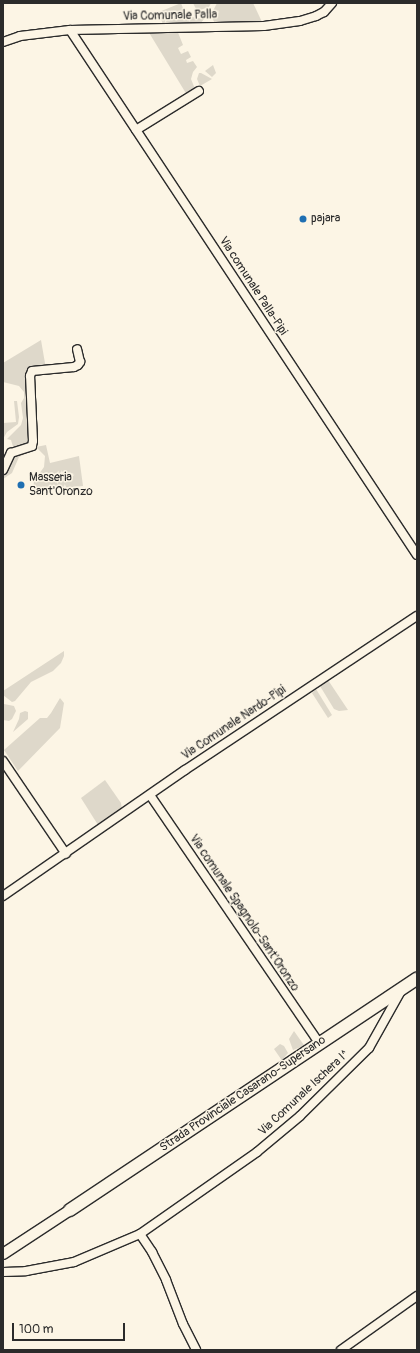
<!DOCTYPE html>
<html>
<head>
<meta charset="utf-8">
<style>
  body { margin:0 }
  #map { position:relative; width:420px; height:1353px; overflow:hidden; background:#fcf5e5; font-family:Pangolin,sans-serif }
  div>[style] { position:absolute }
  .green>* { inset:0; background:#ded8ca }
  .roads { filter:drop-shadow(1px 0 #2b2b2b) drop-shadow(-1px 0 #2b2b2b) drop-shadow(0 1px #2b2b2b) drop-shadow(0 -1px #2b2b2b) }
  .minor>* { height:8px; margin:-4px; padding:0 4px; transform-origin:4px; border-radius:4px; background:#fcf5e5 }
  .tertiary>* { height:10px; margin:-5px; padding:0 5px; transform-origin:5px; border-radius:5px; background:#fcf5e5 }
  .secondary>* { height:12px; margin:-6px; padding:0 6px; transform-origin:6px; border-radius:6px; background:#fcf5e5 }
  .dots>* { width:11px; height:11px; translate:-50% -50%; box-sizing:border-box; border:2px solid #fcf5e5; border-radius:50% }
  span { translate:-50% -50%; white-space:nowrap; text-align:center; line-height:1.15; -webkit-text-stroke:3px #fcf5e5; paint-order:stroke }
  .street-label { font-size:12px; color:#2b2b2b }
  .poi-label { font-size:12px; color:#2b2b2b }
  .left { translate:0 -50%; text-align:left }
  .frame { position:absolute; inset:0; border:4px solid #2b2b2b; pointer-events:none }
  .scale { position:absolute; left:12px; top:1323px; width:113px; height:18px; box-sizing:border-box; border:2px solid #2b2b2b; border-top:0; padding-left:5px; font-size:12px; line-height:14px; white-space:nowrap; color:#2b2b2b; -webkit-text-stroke:3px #fcf5e5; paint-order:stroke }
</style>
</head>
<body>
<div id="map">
  <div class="green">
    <i style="clip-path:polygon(181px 3px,186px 16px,204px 19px,200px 24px,163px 25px,159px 12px)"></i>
    <i style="clip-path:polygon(193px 3px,211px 3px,209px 7px,197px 11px)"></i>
    <i style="clip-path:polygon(217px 3px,253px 3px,262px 22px,215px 24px,211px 15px)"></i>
    <i style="clip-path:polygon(177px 30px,183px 45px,178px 48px,181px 54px,188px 51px,191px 57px,186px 60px,187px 63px,193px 61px,197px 67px,193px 72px,191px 79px,195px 89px,187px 95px,148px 31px)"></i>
    <i style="clip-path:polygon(213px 65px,216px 73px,212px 77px,205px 71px)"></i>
    <i style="clip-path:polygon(199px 73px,201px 73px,212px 79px,200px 86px,197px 79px)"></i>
    <i style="clip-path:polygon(41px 340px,46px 369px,27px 367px,31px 409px,31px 443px,14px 450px,11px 440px,7px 439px,21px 425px,23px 418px,21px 403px,24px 398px,24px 392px,19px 386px,3px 382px,3px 363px)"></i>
    <i style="clip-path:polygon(14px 401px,17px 401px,19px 417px,18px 424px,7px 432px,3px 439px,3px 423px,16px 422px)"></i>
    <i style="clip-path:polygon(46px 445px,50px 463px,79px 456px,83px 486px,33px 491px,34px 481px,44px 467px,45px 456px,36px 447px)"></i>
    <i style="clip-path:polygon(28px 450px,29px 452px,19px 457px,12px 473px,3px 479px,3px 474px,10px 466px,15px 455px)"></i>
    <i style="clip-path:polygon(64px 651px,64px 656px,61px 663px,53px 671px,31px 682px,15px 701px,12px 702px,3px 695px,3px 691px)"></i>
    <i style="clip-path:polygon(328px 680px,348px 710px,339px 711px,334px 709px,320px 686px)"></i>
    <i style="clip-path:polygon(316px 689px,332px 715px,328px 718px,312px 693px)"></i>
    <i style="clip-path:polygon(60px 698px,64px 703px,60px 728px,18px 771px,4px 750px,40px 718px,47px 718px,51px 713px)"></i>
    <i style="clip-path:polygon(4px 704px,14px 706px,16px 711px,12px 719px,9px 721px,3px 720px)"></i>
    <i style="clip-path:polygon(25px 711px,28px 712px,28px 719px,13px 732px,19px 719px,20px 713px)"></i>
    <i style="clip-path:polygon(105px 780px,121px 803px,122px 810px,98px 825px,81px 798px)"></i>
    <i style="clip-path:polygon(294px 1031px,306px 1048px,301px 1047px,293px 1050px,289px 1039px)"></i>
    <i style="clip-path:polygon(280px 1044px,284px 1046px,288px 1053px,283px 1059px,283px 1062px,274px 1049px)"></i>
  </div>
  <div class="roads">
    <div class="minor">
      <i style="left:70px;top:30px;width:629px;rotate:56.54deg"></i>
      <i style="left:3px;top:42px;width:18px;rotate:-19deg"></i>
      <i style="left:20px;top:36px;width:50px;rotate:-6.8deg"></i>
      <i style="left:70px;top:30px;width:194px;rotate:-1.2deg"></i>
      <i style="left:264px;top:26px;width:36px;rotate:-8deg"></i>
      <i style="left:300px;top:21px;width:17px;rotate:-17deg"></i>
      <i style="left:316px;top:16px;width:9px;rotate:-27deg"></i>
      <i style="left:324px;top:12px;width:12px;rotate:-48deg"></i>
      <i style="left:136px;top:130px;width:74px;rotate:-31.8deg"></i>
      <i style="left:3px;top:470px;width:19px;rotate:-65deg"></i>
      <i style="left:11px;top:453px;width:22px;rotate:-18deg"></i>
      <i style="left:32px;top:446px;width:5px;rotate:-79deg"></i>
      <i style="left:33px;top:441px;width:65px;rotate:-92.6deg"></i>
      <i style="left:30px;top:376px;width:5px;rotate:-68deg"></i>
      <i style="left:32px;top:371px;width:42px;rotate:-5.4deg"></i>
      <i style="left:74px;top:367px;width:4px;rotate:-27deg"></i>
      <i style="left:78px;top:365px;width:4px;rotate:-56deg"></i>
      <i style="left:80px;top:362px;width:13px;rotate:-103deg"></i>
      <i style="left:3px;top:761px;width:112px;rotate:55.9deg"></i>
      <i style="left:150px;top:795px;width:300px;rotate:55.7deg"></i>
      <i style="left:3px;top:896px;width:221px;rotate:-34.7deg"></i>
      <i style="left:185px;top:770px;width:278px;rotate:-33.6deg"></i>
      <i style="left:140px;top:1234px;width:143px;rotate:-35deg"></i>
      <i style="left:257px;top:1152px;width:56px;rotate:-39.9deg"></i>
      <i style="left:300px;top:1116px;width:97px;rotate:-44.6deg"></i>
      <i style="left:369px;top:1048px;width:65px;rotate:-60.7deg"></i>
      <i style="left:3px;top:1272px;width:23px;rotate:-2deg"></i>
      <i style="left:26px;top:1271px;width:49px;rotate:-10.6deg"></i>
      <i style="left:74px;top:1262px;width:72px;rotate:-23deg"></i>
      <i style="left:140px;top:1234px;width:22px;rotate:56deg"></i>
      <i style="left:152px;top:1252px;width:31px;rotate:63deg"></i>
      <i style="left:166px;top:1280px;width:47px;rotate:68.9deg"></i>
      <i style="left:183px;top:1324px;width:29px;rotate:63deg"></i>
      <i style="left:341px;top:1350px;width:93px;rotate:-35.4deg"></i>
    </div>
    <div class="tertiary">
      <i style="left:3px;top:1254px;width:80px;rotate:-33.3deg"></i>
    </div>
    <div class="secondary">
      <i style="left:70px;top:1210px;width:417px;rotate:-33.7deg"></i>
    </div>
  </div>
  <div class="dots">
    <i style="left:303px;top:219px;background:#1f6fb2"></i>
    <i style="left:21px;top:485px;background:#1f6fb2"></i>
  </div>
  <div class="street-label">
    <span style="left:170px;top:16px;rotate:-1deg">Via Comunale Palla</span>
    <span style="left:253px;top:286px;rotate:57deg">Via comunale Palla-Pipi</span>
    <span style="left:234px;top:723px;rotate:-34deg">Via Comunale Nardo-Pipi</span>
    <span style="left:244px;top:913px;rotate:56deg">Via comunale Spagnolo-Sant'Oronzo</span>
    <span style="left:304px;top:1093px;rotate:-43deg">Via Comunale Ischera I^</span>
    <span style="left:243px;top:1094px;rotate:-34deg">Strada Provinciale Casarano-Supersano</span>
  </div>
  <div class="poi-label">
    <span class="left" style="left:311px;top:219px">pajara</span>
    <span class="left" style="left:29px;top:485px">Masseria<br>Sant'Oronzo</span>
  </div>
  <div class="frame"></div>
  <div class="scale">100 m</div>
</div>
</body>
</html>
